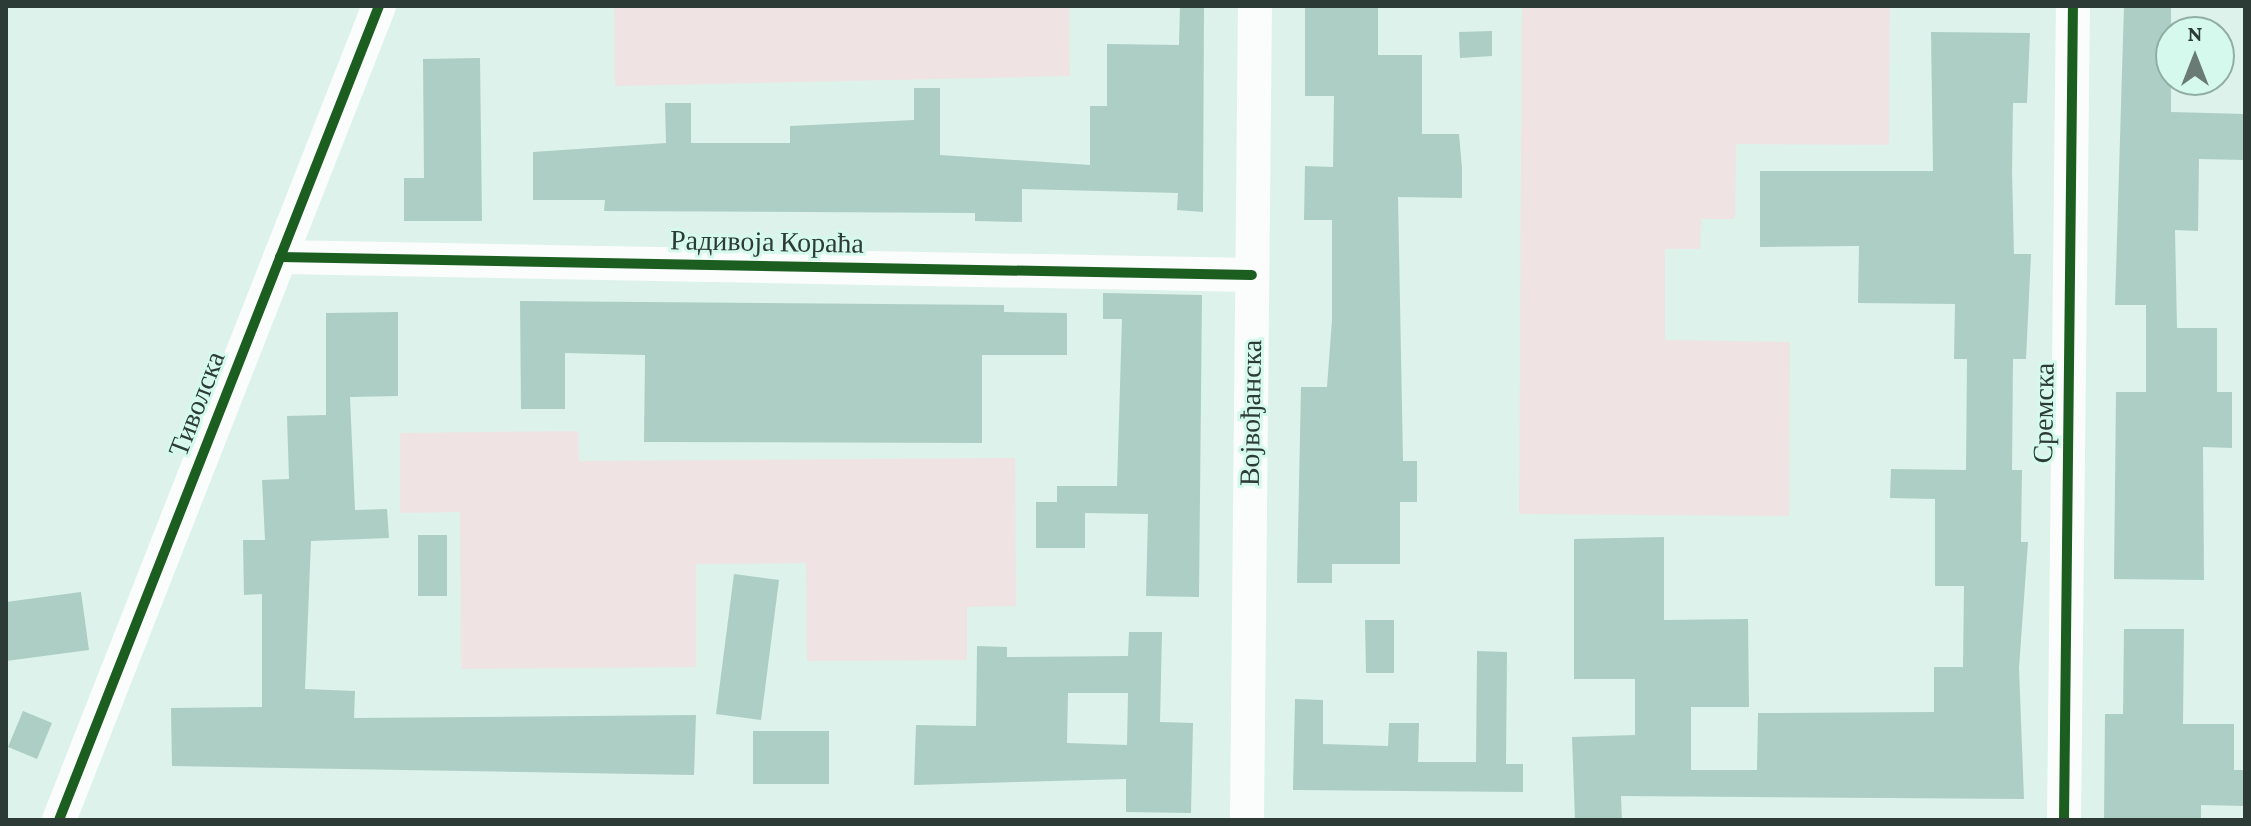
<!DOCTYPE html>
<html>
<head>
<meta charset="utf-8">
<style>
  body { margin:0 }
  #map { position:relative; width:2251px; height:826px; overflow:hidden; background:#ddf2ea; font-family:"Crimson Pro",serif }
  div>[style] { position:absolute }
  .green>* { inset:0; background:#efe3e4 }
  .building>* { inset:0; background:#adcec4 }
  .minor>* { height:34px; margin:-17px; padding:0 17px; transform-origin:17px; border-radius:17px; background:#fafdfc }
  .cycleway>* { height:10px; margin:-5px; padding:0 5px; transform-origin:5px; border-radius:5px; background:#1b5e20 }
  span { translate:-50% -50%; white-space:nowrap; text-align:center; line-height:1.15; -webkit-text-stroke:6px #d5faed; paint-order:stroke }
  .street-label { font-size:28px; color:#2c3b36 }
  .frame { position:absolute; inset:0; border:8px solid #2c3b36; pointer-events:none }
  .north { position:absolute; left:2155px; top:16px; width:80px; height:80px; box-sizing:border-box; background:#d5faed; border:2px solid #91aea4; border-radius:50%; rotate:0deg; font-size:22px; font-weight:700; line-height:32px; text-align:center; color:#2c3b36 }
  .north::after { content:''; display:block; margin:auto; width:28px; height:36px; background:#6a7b75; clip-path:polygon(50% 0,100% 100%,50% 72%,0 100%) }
</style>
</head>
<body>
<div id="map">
  <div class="green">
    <i style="clip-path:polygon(614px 6px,1069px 6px,1070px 76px,615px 86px)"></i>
    <i style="clip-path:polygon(1522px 6px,1890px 6px,1889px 145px,1736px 144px,1735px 219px,1701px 219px,1700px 249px,1665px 249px,1665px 340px,1790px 342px,1789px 516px,1519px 514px)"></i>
    <i style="clip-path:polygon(578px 431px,579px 461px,1015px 458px,1016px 606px,967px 607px,967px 660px,807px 661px,806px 563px,696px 564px,696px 667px,461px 669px,460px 512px,400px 513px,400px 433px)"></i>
  </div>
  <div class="building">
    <i style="clip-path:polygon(1180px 6px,1204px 6px,1203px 212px,1177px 210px,1178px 193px,1022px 189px,1022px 222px,975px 221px,975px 213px,604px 211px,605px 200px,533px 200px,533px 152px,666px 143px,665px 103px,691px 103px,691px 143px,790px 143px,790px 126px,914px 120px,914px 88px,940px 88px,940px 155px,1090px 165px,1090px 106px,1107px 106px,1107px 44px,1179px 45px)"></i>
    <i style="clip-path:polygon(2124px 6px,2171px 6px,2171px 112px,2245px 114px,2245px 160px,2199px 159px,2198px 231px,2175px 230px,2177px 328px,2217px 328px,2217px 392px,2232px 392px,2232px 448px,2203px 447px,2204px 580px,2114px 579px,2116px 392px,2146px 392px,2146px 305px,2115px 305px)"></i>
    <i style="clip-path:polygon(1305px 7px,1378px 8px,1378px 55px,1422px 55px,1422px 134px,1459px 134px,1462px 168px,1462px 198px,1398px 197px,1403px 461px,1417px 461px,1417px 502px,1400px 502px,1400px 564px,1332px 564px,1332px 583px,1297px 583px,1301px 387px,1327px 387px,1332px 320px,1332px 220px,1304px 220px,1305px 166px,1333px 167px,1334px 96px,1305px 96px)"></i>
    <i style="clip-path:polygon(1492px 31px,1492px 56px,1460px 58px,1459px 32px)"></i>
    <i style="clip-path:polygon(1931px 32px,2030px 33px,2027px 103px,2013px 103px,2012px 171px,2014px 254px,2031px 254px,2026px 359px,2013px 359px,2012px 470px,2022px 470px,2021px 542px,2028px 542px,2019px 668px,2024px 799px,1621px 796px,1622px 820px,1575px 820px,1572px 737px,1635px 735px,1635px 679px,1574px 679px,1574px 539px,1664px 537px,1664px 620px,1748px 619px,1749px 707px,1691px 707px,1691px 770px,1757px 770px,1758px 713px,1934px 712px,1934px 667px,1963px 667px,1964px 586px,1935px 586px,1935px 499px,1890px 498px,1891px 469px,1966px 470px,1967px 359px,1954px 359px,1955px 304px,1858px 303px,1859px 246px,1760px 247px,1760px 171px,1933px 171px)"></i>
    <i style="clip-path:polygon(480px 58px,482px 221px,404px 221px,404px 178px,424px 178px,423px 59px)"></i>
    <i style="clip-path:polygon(1103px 293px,1202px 295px,1199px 597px,1146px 596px,1148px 514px,1085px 513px,1085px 548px,1036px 548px,1036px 502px,1057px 502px,1057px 486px,1117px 486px,1122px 319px,1103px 319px)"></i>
    <i style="clip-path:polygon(520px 301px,1004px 305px,1004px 312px,1067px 313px,1067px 355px,982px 355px,982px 443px,644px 442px,645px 355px,565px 353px,565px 409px,521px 409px)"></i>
    <i style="clip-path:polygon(398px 312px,398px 396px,350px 397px,355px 510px,387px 509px,389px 538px,311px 541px,305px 689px,355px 691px,354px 718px,696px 715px,694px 775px,172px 766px,171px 708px,262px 707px,262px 594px,244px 595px,243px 540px,265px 540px,262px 480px,289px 479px,287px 416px,326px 415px,326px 313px)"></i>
    <i style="clip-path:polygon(418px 535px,447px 535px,447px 596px,418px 596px)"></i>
    <i style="clip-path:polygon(734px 574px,779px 580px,761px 720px,716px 714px)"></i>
    <i style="clip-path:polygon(81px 592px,89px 650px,6px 661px,6px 602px)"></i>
    <i style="clip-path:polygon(1365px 620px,1394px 620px,1394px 673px,1366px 673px)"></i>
    <i style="clip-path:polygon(2124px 629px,2184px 629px,2183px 724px,2234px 724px,2234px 770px,2245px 770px,2245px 806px,2201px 805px,2201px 820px,2104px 820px,2105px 714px,2123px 714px)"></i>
    <i style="clip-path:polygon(evenodd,1129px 632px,1162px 632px,1160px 722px,1193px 723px,1191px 813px,1126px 812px,1126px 779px,914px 785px,916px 725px,976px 726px,977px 646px,1007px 647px,1007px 657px,1128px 656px,1129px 632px,1068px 693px,1128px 693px,1127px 745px,1067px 743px,1068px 693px)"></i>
    <i style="clip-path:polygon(1477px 651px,1507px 652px,1506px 764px,1523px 764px,1523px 792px,1293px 790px,1295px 699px,1323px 700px,1323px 744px,1388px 746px,1389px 723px,1419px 723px,1418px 762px,1476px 762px)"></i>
    <i style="clip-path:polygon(23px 711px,52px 723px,37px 759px,8px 747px)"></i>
    <i style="clip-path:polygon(753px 731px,829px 731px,829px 784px,753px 784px)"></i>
  </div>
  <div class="minor">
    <i style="left:280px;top:257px;width:972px;rotate:1.06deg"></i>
    <i style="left:59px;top:820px;width:875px;rotate:-68.54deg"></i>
    <i style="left:1247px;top:820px;width:814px;rotate:-89.44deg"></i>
    <i style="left:2064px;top:820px;width:814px;rotate:-89.37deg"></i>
  </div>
  <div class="cycleway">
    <i style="left:280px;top:257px;width:972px;rotate:1.06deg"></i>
    <i style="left:59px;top:820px;width:875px;rotate:-68.54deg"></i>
    <i style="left:2064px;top:820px;width:814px;rotate:-89.37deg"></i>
  </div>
  <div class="street-label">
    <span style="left:767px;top:242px;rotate:1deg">Радивоја Кораћа</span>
    <span style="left:197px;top:404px;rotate:-69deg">Тиволска</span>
    <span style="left:1251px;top:413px;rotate:-89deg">Војвођанска</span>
    <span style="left:2044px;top:413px;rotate:-89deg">Сремска</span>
  </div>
  <div class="frame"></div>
  <div class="north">N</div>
</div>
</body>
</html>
